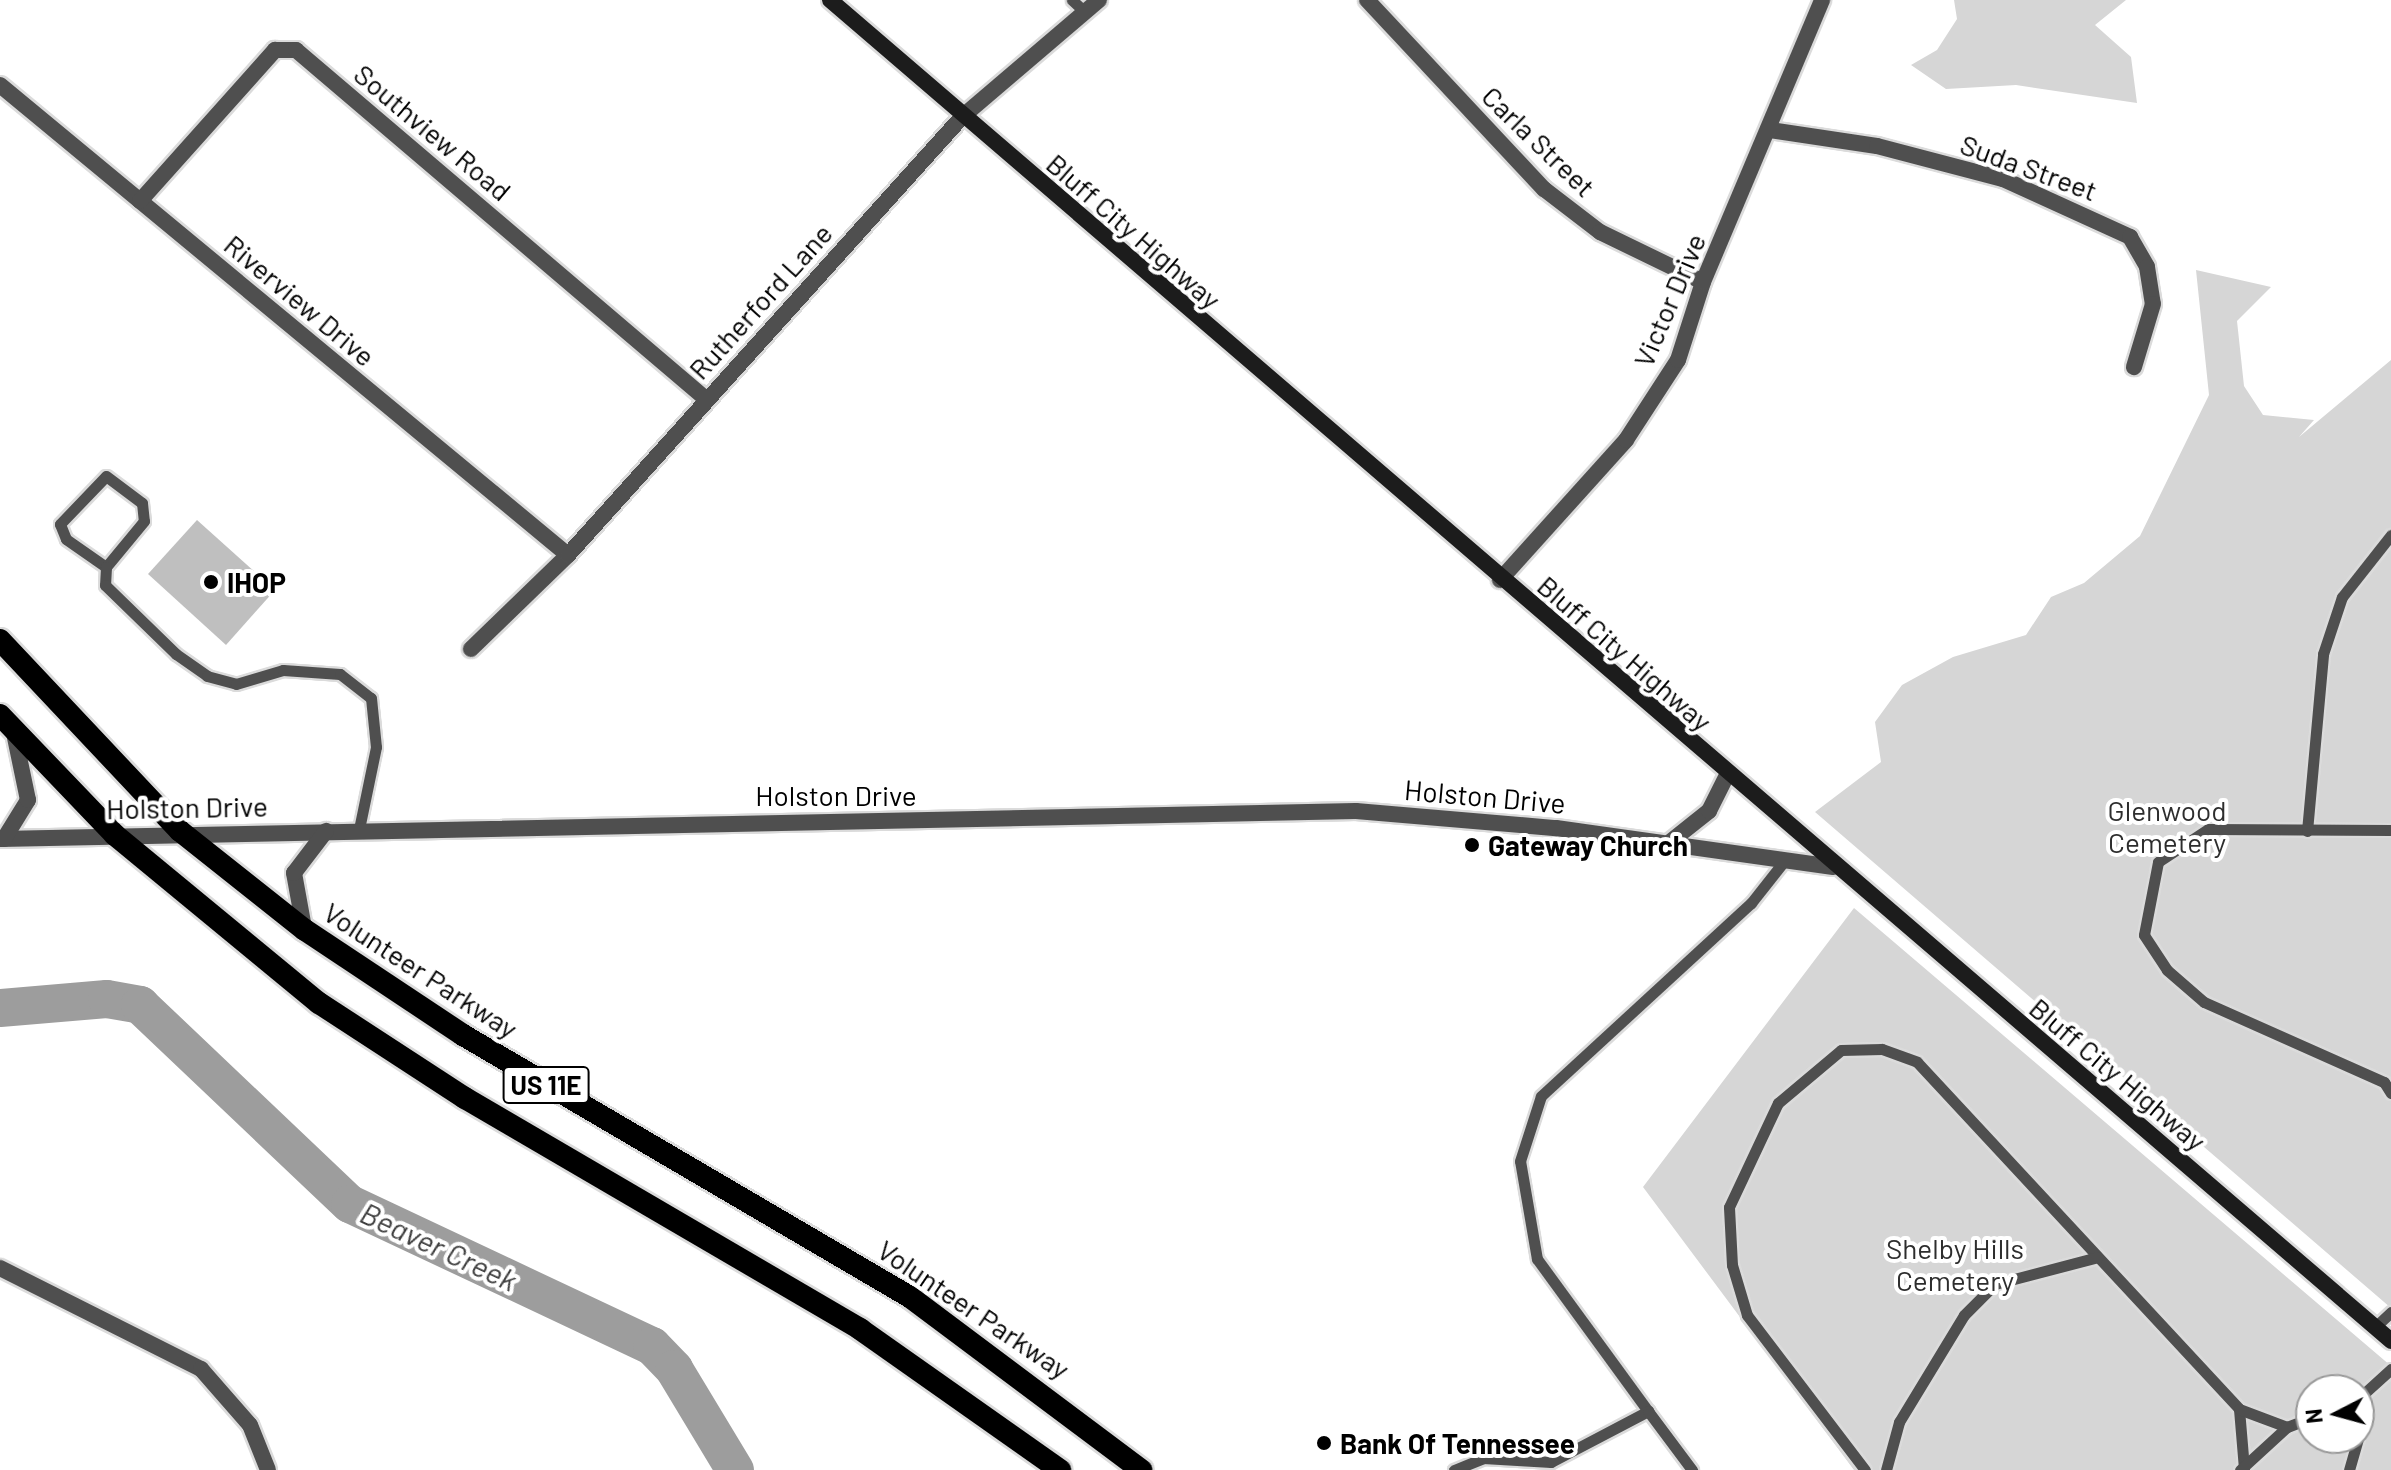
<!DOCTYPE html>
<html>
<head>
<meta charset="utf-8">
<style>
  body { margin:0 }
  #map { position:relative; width:2391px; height:1470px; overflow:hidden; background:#fff; font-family:Barlow,sans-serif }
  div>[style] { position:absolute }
  .green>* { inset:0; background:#d6d6d6 }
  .river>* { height:38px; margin:-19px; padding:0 19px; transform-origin:19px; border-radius:19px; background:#9d9d9d }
  .building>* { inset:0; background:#bfbfbf }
  .roads { filter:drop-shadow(2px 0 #dbdbdb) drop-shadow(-2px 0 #dbdbdb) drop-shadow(0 2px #dbdbdb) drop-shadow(0 -2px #dbdbdb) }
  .service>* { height:11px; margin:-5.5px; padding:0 5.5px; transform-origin:5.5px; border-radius:5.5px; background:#4f4f4f }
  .minor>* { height:16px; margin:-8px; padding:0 8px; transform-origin:8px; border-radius:8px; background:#4f4f4f }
  .tertiary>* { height:16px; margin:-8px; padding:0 8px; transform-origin:8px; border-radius:8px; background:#4f4f4f }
  .secondary>* { height:16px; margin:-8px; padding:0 8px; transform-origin:8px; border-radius:8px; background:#1c1c1c }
  .trunk>* { height:22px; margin:-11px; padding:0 11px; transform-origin:11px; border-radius:11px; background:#000 }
  .dots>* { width:22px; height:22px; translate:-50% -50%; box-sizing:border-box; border:4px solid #fff; border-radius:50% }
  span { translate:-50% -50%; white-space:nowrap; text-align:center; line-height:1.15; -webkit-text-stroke:8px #fff; paint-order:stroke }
  .shield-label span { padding:2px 6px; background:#fff; border:2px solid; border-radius:6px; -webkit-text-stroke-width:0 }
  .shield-label { font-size:26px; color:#000; font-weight:700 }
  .street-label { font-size:28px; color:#000 }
  .poi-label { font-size:28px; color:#000; font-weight:700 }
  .left { translate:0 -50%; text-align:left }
  .park-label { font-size:28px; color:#2d2d2d }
  .water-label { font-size:30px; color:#3e3e3e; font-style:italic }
  .north { position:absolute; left:2295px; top:1374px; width:80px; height:80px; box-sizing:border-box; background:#fff; border:2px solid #999; border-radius:50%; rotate:264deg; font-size:22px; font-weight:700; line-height:32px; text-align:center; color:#000 }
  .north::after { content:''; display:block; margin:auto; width:28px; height:36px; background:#000; clip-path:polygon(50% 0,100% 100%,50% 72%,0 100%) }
</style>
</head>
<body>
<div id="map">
  <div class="green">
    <i style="clip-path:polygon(1954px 0,2126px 0,2095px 25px,2131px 57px,2137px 103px,2016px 85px,1946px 89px,1911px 65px,1937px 50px,1957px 19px)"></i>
    <i style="clip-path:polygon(2196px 270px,2271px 287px,2237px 321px,2244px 386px,2263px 415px,2314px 420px,2299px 437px,2391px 360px,2391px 1308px,1815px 812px,1881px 762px,1875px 722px,1902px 685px,1953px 657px,2026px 635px,2051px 597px,2084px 583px,2140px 536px,2209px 395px)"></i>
    <i style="clip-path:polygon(evenodd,1854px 908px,2391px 1366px,2391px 1470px,1854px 1470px,1643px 1187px,1854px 908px,2311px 1390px,2359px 1390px,2359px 1438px,2311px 1438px,2311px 1390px)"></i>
  </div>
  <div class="river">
    <i style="left:0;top:1008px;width:107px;rotate:-4.8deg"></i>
    <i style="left:107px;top:999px;width:34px;rotate:10deg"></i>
    <i style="left:140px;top:1005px;width:289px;rotate:43.5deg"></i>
    <i style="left:350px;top:1204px;width:334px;rotate:25.2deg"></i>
    <i style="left:652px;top:1346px;width:32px;rotate:46deg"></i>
    <i style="left:674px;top:1369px;width:118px;rotate:58.9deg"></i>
  </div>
  <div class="building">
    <i style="clip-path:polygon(197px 520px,275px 590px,226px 645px,148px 574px)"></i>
  </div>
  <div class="roads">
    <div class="service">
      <i style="left:1072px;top:0;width:18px;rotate:43deg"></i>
      <i style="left:106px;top:567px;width:49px;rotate:-145deg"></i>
      <i style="left:66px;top:539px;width:16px;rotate:-112deg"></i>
      <i style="left:60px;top:524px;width:66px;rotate:-46.2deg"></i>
      <i style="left:106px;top:476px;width:45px;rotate:36.9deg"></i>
      <i style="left:142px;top:503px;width:18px;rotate:84deg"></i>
      <i style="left:144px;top:521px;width:60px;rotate:129.6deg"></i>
      <i style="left:106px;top:567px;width:18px;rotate:93deg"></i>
      <i style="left:105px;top:585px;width:99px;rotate:44.2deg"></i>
      <i style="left:176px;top:654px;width:38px;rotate:35deg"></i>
      <i style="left:207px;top:676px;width:30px;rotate:15deg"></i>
      <i style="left:236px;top:684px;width:49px;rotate:-16.6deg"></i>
      <i style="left:283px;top:670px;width:57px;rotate:4deg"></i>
      <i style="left:340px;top:674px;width:39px;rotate:38deg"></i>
      <i style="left:371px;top:698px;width:49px;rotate:84.2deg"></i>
      <i style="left:376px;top:747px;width:84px;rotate:101.7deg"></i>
      <i style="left:2391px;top:830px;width:183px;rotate:-179.7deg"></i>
      <i style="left:2208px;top:829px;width:60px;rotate:146.6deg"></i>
      <i style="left:2158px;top:862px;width:74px;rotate:100.9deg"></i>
      <i style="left:2144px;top:935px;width:42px;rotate:56.7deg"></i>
      <i style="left:2167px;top:970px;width:49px;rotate:40.9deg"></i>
      <i style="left:2204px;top:1002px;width:197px;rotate:24deg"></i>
      <i style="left:2384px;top:1082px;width:13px;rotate:58deg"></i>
      <i style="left:2307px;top:831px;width:178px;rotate:-84.8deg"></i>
      <i style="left:2323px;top:654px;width:60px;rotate:-71.6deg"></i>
      <i style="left:2342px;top:597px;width:79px;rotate:-51.7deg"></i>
      <i style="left:2375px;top:1327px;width:22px;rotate:-43deg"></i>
      <i style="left:2359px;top:1398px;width:43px;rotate:-42.2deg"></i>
      <i style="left:2239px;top:1409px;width:60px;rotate:85.2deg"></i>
      <i style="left:1648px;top:1411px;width:188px;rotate:-126.1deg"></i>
      <i style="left:1537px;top:1259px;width:99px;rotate:-99.8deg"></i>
      <i style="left:1520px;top:1161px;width:68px;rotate:-72.1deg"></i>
      <i style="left:1541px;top:1096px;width:285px;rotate:-42.6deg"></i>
      <i style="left:1751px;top:903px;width:55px;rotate:-51.7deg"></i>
      <i style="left:2359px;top:1421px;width:11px;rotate:90deg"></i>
      <i style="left:1454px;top:1470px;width:31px;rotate:-22deg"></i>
      <i style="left:1483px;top:1458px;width:68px;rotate:3.4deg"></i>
      <i style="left:1551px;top:1462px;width:110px;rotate:-27.7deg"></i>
      <i style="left:1648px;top:1411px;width:74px;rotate:53.3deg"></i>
      <i style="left:1865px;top:1470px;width:195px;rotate:-127.3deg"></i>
      <i style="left:1747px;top:1315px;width:52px;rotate:-106.7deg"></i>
      <i style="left:1732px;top:1265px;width:58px;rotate:-93deg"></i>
      <i style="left:1729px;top:1207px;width:115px;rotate:-64.8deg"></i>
      <i style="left:1778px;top:1103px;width:82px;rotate:-40.1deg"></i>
      <i style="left:1841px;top:1050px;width:41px;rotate:-1.4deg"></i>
      <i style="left:1882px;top:1049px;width:37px;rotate:20deg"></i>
      <i style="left:1917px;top:1062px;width:473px;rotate:47.1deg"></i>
      <i style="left:2239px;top:1409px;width:51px;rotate:20.6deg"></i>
      <i style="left:2287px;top:1427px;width:26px;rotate:-21deg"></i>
      <i style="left:1886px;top:1470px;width:50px;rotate:-74.8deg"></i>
      <i style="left:1899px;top:1422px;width:125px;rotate:-58.7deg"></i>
      <i style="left:1964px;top:1315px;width:44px;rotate:-45deg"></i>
      <i style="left:1995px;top:1284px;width:106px;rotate:-14.7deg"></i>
      <i style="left:2240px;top:1470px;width:64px;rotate:-42.5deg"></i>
      <i style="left:2349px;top:1470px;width:33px;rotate:-74deg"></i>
    </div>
    <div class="minor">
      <i style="left:1367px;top:0;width:259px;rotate:46.9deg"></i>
      <i style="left:1544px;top:189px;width:71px;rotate:37.5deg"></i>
      <i style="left:1600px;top:232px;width:114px;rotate:25.9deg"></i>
      <i style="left:0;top:85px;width:737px;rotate:39.61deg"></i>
      <i style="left:1770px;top:130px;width:108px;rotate:8.5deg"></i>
      <i style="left:1877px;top:146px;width:130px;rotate:14.7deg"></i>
      <i style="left:2003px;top:179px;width:140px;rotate:24.5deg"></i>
      <i style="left:2130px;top:237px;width:34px;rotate:60deg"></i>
      <i style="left:2147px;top:267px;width:37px;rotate:81deg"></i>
      <i style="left:2153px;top:304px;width:66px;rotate:106.8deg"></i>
      <i style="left:140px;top:201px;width:203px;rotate:-48.2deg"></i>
      <i style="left:275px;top:50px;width:21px"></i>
      <i style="left:296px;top:50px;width:538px;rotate:40.41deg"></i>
      <i style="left:1500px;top:580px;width:188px;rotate:-48deg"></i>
      <i style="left:1626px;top:440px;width:95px;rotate:-57deg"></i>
      <i style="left:1678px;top:360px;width:82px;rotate:-72.2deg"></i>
      <i style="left:1703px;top:282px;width:306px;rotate:-67.1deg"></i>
      <i style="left:471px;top:649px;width:135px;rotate:-44.1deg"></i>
      <i style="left:568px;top:555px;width:589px;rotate:-48.03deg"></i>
      <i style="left:962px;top:117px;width:180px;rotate:-40.5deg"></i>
      <i style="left:0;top:1268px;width:225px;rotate:26.7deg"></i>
      <i style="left:201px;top:1369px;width:74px;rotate:48.8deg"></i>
      <i style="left:250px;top:1425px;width:48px;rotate:68.2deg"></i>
    </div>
    <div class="tertiary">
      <i style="left:0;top:839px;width:1356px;rotate:-1.18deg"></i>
      <i style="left:1356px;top:811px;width:201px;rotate:4.9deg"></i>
      <i style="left:1556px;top:828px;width:280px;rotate:8deg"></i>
      <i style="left:4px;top:839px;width:46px;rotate:-58.4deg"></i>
      <i style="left:28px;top:800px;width:68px;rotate:-101.8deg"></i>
      <i style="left:1670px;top:842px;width:50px;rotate:-38.5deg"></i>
      <i style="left:1709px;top:811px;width:40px;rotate:-63.4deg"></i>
      <i style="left:304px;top:928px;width:56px;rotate:-100.3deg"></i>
      <i style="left:294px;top:873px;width:53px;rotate:-52.7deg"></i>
    </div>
    <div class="secondary">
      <i style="left:830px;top:0;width:2058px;rotate:40.66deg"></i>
    </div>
    <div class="trunk">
      <i style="left:0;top:640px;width:262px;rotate:46.7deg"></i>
      <i style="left:180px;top:831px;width:159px;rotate:38.4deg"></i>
      <i style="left:305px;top:930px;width:190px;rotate:33.6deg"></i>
      <i style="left:463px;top:1035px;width:518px;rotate:30.38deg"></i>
      <i style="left:910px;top:1297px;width:289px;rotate:36.8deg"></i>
      <i style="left:0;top:715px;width:166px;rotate:46.2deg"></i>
      <i style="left:115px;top:835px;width:264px;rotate:39.5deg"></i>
      <i style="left:319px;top:1003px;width:174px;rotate:33.1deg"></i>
      <i style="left:465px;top:1098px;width:458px;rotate:30.3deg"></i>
      <i style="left:860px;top:1329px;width:245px;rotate:35.2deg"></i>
    </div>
  </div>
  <div class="dots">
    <i style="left:211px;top:582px;background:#000"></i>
    <i style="left:1472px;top:845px;background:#000"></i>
    <i style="left:1324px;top:1443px;background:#000"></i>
  </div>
  <div class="shield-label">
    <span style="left:546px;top:1085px">US 11E</span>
  </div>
  <div class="street-label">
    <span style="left:433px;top:132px;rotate:40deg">Southview Road</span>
    <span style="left:1539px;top:141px;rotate:44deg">Carla Street</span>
    <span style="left:2029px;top:167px;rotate:20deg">Suda Street</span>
    <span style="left:1134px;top:231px;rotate:41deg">Bluff City Highway</span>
    <span style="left:300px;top:300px;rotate:40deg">Riverview Drive</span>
    <span style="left:1669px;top:300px;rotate:-67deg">Victor Drive</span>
    <span style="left:760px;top:301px;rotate:-48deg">Rutherford Lane</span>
    <span style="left:1625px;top:653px;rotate:41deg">Bluff City Highway</span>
    <span style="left:836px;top:795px">Holston Drive</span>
    <span style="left:1485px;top:796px;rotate:5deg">Holston Drive</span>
    <span style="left:187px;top:807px;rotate:-1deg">Holston Drive</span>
    <span style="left:421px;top:970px;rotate:33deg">Volunteer Parkway</span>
    <span style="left:2118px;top:1074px;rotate:40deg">Bluff City Highway</span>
    <span style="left:974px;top:1309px;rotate:34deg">Volunteer Parkway</span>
  </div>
  <div class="poi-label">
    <span class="left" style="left:227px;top:582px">IHOP</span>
    <span class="left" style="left:1488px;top:845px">Gateway Church</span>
    <span class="left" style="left:1340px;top:1443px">Bank Of Tennessee</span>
  </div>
  <div class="park-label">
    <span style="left:2167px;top:826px">Glenwood<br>Cemetery</span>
    <span style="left:1955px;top:1264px">Shelby Hills<br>Cemetery</span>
  </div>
  <div class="water-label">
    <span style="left:439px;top:1246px;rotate:25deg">Beaver Creek</span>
  </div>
  <div class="north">N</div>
</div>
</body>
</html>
